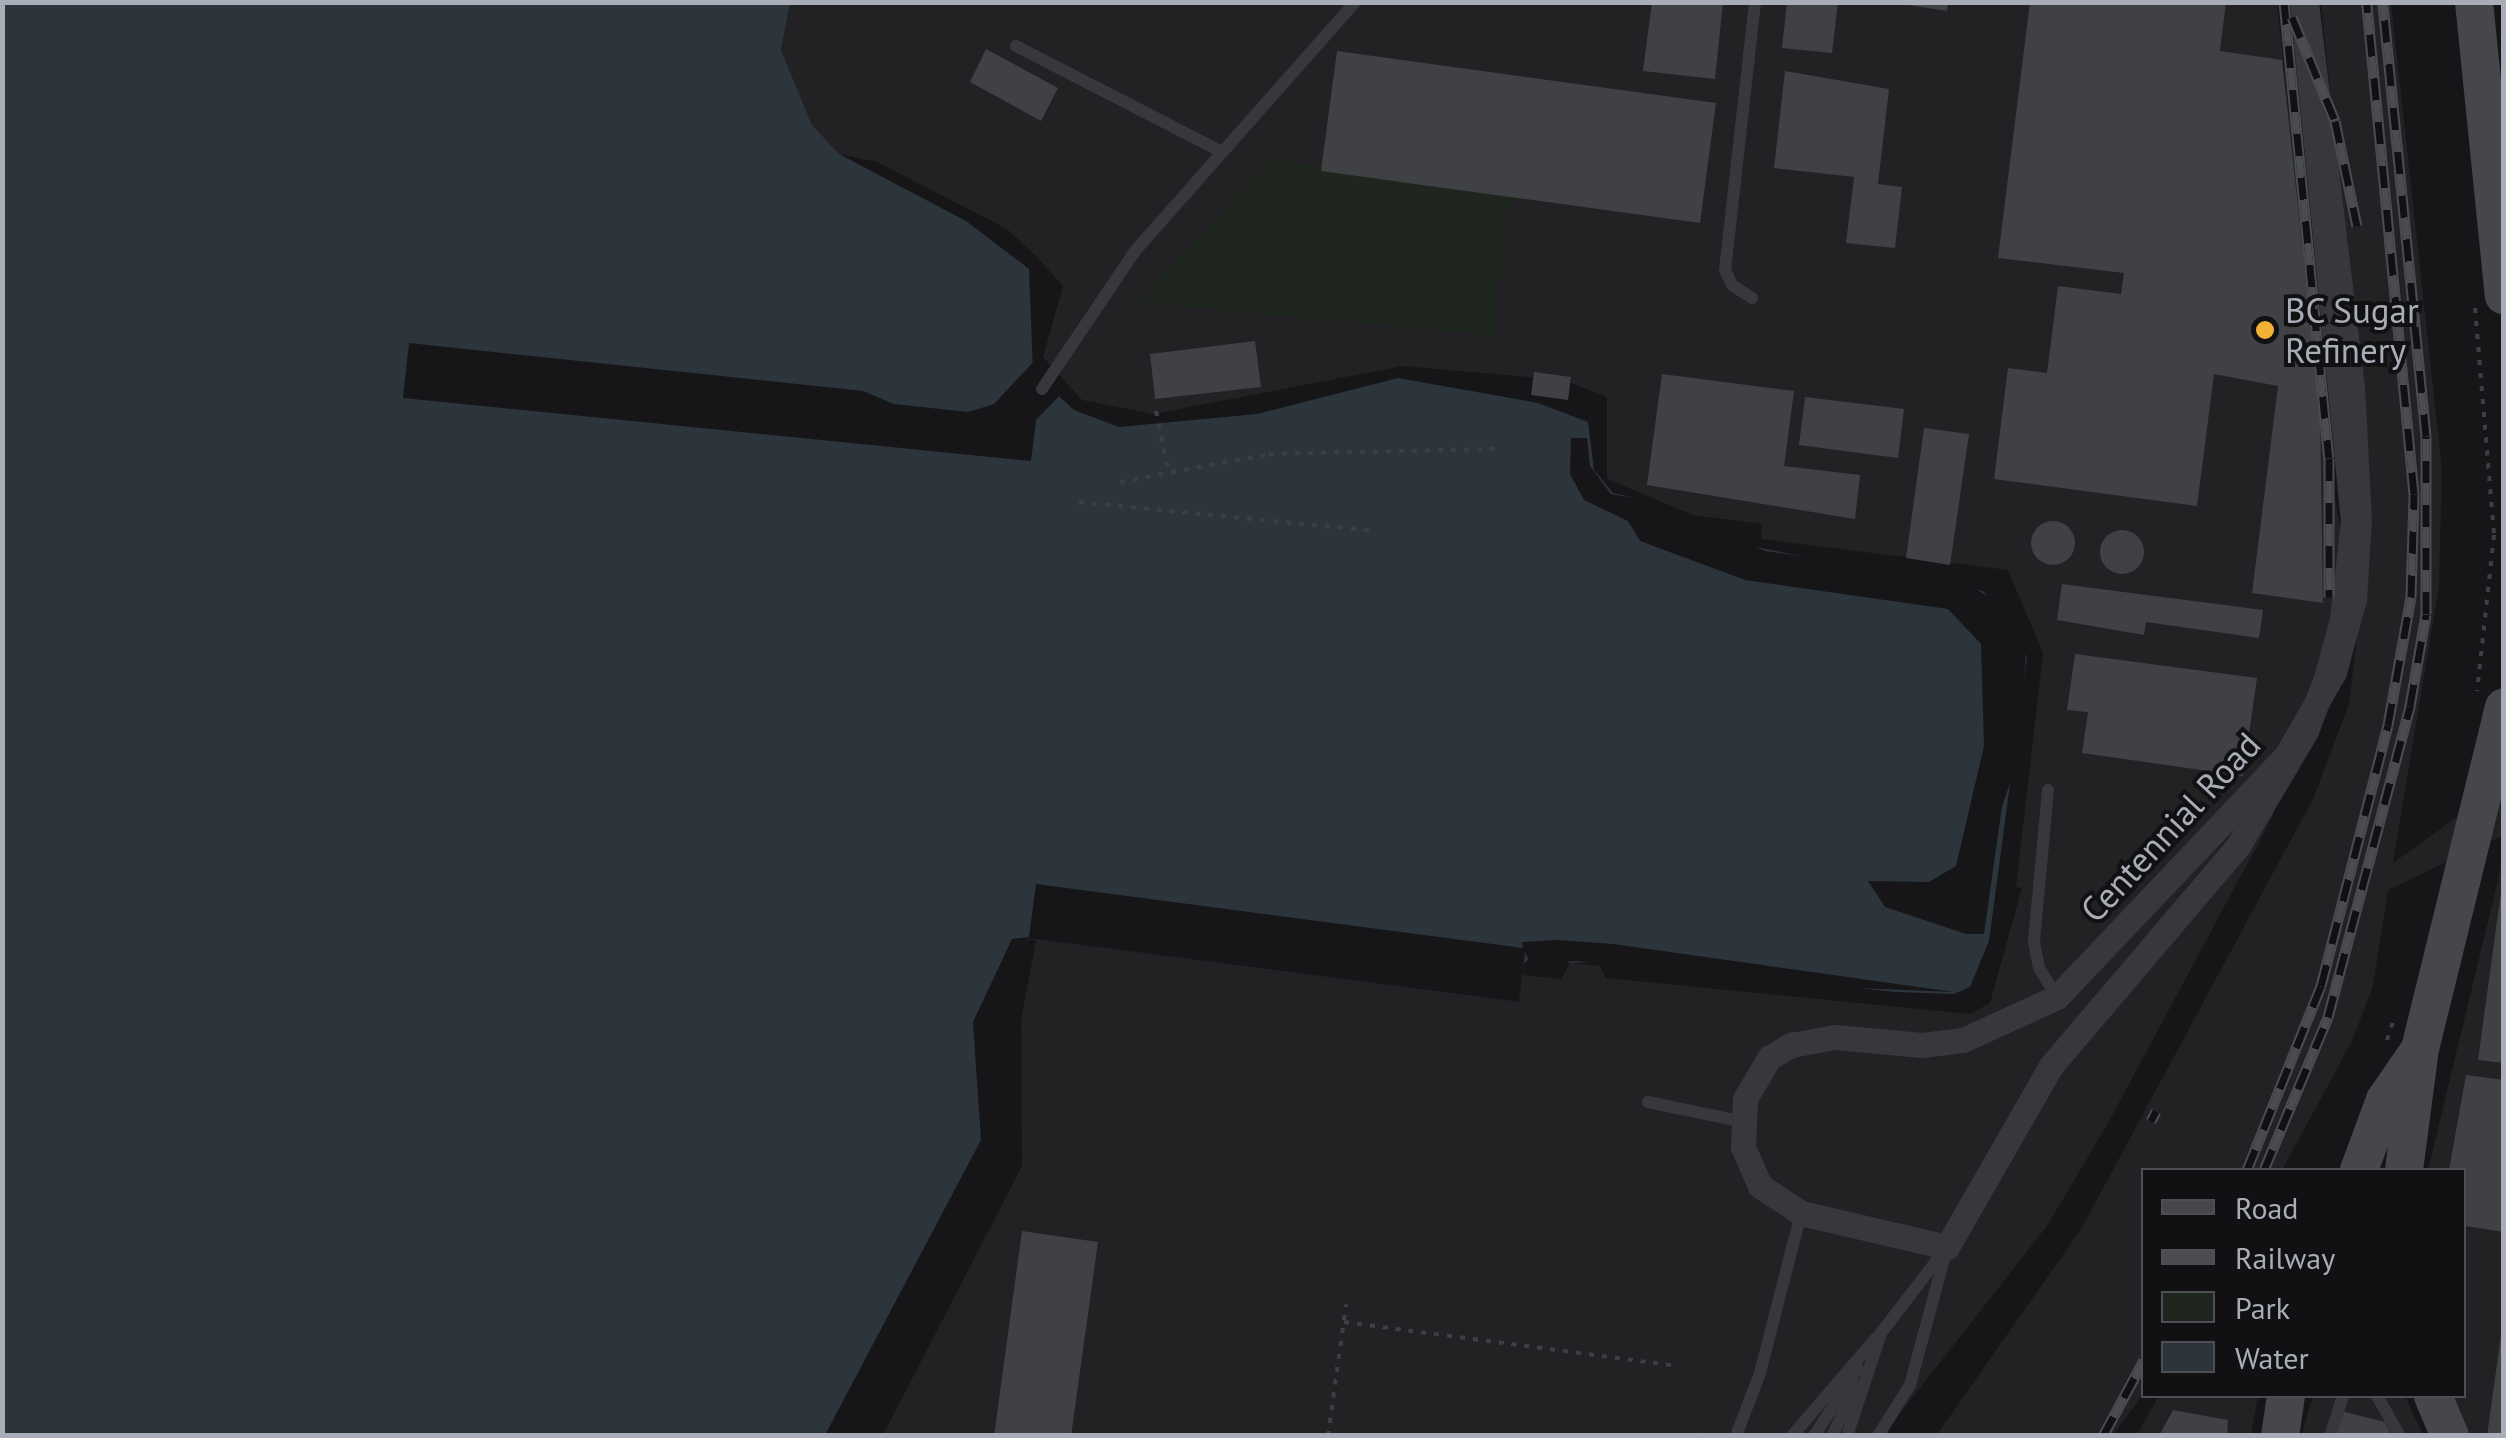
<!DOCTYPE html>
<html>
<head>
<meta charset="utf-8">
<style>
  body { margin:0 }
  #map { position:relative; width:2506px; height:1438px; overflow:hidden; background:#161618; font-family:"PT Sans",sans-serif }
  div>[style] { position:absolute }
  .built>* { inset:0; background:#222225 }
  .green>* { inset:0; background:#1e261f }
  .water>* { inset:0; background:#2c353c }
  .pier>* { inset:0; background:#161618 }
  .building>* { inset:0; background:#404145 }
  .round { border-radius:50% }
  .path>* { height:4px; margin-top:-2px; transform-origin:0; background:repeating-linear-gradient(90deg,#3d3f44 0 5px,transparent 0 13px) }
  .service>* { height:12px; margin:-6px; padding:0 6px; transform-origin:6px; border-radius:6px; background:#37383d }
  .minor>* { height:25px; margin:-12.5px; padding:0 12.5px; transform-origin:12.5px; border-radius:12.5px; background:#37383d }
  .secondary>* { height:38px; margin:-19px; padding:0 19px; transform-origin:19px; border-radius:19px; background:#45474d }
  .rail>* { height:11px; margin-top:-5.5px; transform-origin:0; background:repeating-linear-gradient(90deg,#111113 0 22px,#4a4c52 0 44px); box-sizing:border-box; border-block:2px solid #4a4c52 }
  .dots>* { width:28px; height:28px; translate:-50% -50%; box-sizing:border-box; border:5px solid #111113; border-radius:50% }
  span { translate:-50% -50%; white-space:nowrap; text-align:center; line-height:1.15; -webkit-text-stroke:8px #111113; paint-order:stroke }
  .poi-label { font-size:35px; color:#a8adb8 }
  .left { translate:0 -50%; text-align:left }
  .street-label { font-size:35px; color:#a8adb8 }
  .frame { position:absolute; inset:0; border:5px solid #a8adb8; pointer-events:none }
  .legend { position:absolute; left:2141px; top:1168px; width:325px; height:230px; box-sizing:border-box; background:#111113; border:2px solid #4d4f55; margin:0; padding:12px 18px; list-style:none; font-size:30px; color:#a8adb8 }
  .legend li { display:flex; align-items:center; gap:20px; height:50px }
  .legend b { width:50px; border:2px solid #4d4f55 }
</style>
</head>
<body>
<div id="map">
  <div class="built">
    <i style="clip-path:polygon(790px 2px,2277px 3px,2326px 453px,2341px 531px,2331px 629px,2272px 818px,2107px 1125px,2047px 1226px,1883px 1435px,883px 1435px,1022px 1166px,1021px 1020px,1036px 941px,1029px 938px,1525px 948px,1523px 975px,1561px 979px,1570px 963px,1600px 966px,1606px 978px,1970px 1014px,1990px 1003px,2022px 888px,2016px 887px,2043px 653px,2008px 570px,1761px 539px,1762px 524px,1693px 515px,1607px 479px,1607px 397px,1563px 380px,1403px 366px,1153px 414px,1082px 400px,1043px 357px,1063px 286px,1035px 255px,1007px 229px,877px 162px,839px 154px,812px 125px,781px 50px)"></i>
    <i style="clip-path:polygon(2321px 3px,2391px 3px,2442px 469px,2439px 585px,2393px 863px,2464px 812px,2503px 795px,2503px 835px,2388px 890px,2373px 986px,2352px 1041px,2282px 1170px,2144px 1170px,2143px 1394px,2113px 1435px,1936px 1436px,2081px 1229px,2313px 799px,2349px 704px,2367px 556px,2361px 397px)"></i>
    <i style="clip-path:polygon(2503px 859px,2503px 1435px,2466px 1435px,2449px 1396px,2464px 1396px,2464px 1170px,2428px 1170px)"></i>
    <i style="clip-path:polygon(2159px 1396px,2258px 1396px,2251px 1435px,2136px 1436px)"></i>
    <i style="clip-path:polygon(2313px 1396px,2405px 1396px,2423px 1435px,2301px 1436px)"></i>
  </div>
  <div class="green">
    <i style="clip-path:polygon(1271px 159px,1518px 198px,1506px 210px,1494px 336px,1138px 302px)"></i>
  </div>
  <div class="water">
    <i style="clip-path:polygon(3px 3px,790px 3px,781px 50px,812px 125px,839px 154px,966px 221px,1029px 269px,1033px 372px,1074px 410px,1119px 427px,1257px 414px,1398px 378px,1538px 403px,1588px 422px,1594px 470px,1613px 493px,1651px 502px,1745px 545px,1983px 591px,2015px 627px,2027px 657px,1989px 941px,1970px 987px,1954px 994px,1895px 992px,1611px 961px,1570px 963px,1536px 954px,1523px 964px,1519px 1002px,1029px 938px,990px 1015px,985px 1062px,995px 1135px,840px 1435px,3px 1436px)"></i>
  </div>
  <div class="pier">
    <i style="clip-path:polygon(409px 343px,863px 391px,894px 404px,968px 412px,994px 404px,1038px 357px,1038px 370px,1063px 392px,1036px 420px,1031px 461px,403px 398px)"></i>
    <i style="clip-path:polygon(1571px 438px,1587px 438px,1590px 466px,1611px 494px,1656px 502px,1765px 551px,1956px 577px,1997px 602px,2015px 623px,2026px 649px,2020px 755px,2002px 806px,1984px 934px,1966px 934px,1885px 907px,1868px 881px,1929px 882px,1956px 866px,1984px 746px,1981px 644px,1948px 609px,1745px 580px,1640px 541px,1628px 521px,1584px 500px,1570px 474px)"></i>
    <i style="clip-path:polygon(1036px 884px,1523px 948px,1522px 942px,1557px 940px,1613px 944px,1954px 992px,1763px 984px,1579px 961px,1531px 964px,1525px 952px,1519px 1002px,1028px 938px,1006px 1002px,992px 1016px,988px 1060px,995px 1066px,1000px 1135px,987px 1184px,846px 1436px,825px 1435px,981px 1140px,973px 1022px,1012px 939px,1029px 937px)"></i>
  </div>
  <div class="building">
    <i style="clip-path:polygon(1652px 2px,1723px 2px,1715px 79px,1643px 71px)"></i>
    <i style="clip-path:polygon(1787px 2px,1838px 2px,1832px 53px,1782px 48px)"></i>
    <i style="clip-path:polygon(1889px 2px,1948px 2px,1947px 11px)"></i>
    <i style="clip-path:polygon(2030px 2px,2226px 2px,2220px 51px,2282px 60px,2320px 410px,2323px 603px,2252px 593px,2278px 386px,2214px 374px,2197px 506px,1994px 479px,2008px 368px,2047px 373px,2058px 286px,2121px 294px,2124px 273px,1998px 258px)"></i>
    <i style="clip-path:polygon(986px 49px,1058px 88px,1041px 121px,970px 82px)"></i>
    <i style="clip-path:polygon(1337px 51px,1716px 103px,1700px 223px,1321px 171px)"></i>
    <i style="clip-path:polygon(1785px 71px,1889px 89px,1878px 184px,1902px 187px,1895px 248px,1846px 243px,1854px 177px,1774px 168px)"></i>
    <i style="clip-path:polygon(1255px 341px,1261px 387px,1155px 399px,1150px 354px)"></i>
    <i style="clip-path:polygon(1534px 372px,1571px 377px,1568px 400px,1531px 395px)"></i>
    <i style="clip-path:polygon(1662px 374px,1794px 391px,1784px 466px,1860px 475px,1855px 519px,1647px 485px)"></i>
    <i style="clip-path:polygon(1805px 397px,1904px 409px,1898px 458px,1799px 445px)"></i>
    <i style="clip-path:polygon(1924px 428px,1969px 434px,1950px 565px,1906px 558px)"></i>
    <i class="round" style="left:2031px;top:521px;width:44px;height:44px"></i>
    <i class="round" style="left:2100px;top:530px;width:44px;height:44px"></i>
    <i style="clip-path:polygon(2062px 584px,2263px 610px,2259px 638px,2146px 622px,2144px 635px,2057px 620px)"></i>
    <i style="clip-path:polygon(2075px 654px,2257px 678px,2243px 776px,2082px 753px,2088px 712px,2067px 710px)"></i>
    <i style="clip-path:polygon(2501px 892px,2504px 893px,2504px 1063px,2478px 1060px)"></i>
    <i style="clip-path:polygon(2466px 1075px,2504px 1080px,2504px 1232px,2466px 1226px,2464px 1170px,2449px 1170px)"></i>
    <i style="clip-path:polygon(1022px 1231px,1098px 1242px,1071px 1436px,994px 1436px)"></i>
    <i style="clip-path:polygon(2501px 1335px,2504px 1436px,2487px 1436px)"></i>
    <i style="clip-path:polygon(2173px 1410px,2228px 1420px,2227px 1436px,2159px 1436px)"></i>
    <i style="clip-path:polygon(2337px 1410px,2385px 1422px,2392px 1436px,2333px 1436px)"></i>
  </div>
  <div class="path">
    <i style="left:2475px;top:308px;width:228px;rotate:85.2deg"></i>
    <i style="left:2494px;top:535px;width:157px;rotate:96.2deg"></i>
    <i style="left:1156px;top:411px;width:60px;rotate:78.5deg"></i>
    <i style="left:1120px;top:482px;width:152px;rotate:-10.6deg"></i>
    <i style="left:1269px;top:454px;width:227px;rotate:-1.3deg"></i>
    <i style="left:1079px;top:502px;width:296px;rotate:5.6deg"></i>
    <i style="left:2387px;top:1040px;width:26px;rotate:-72deg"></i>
    <i style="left:1344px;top:1322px;width:338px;rotate:7.5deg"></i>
    <i style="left:1328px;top:1436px;width:133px;rotate:-82.2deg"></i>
    <i style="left:1699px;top:1436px;width:9px;rotate:-18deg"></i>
  </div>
  <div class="service">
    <i style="left:1016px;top:46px;width:232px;rotate:27.2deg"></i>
    <i style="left:1752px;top:298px;width:24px;rotate:-147deg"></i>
    <i style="left:1732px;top:285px;width:17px;rotate:-115deg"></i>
    <i style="left:1725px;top:270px;width:270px;rotate:-83.6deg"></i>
    <i style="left:1042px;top:389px;width:166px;rotate:-56deg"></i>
    <i style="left:1135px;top:251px;width:332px;rotate:-48.5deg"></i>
    <i style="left:2048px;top:790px;width:153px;rotate:95.3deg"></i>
    <i style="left:2034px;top:942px;width:26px;rotate:79deg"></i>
    <i style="left:2039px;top:968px;width:34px;rotate:58deg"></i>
    <i style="left:1648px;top:1102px;width:94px;rotate:11.7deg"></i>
    <i style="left:2377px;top:1396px;width:46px;rotate:60.1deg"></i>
    <i style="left:1736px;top:1436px;width:67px;rotate:-69.1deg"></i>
    <i style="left:1760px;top:1373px;width:165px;rotate:-75.6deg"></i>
    <i style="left:1792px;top:1436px;width:129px;rotate:-49.4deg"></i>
    <i style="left:1814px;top:1436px;width:81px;rotate:-57.1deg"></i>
    <i style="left:1832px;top:1436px;width:56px;rotate:-64.8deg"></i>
    <i style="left:1847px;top:1436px;width:108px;rotate:-71.7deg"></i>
    <i style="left:1881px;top:1333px;width:108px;rotate:-52.5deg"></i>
    <i style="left:1878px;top:1436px;width:60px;rotate:-57.9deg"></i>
    <i style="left:1910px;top:1385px;width:138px;rotate:-74.9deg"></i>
    <i style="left:2330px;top:1436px;width:42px;rotate:-72deg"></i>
  </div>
  <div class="minor">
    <i style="left:2302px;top:2px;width:521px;rotate:84.39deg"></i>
    <i style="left:2353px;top:521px;width:99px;rotate:96.4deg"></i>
    <i style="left:2342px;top:619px;width:58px;rotate:105deg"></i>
    <i style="left:2327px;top:675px;width:60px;rotate:110.6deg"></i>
    <i style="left:2306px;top:731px;width:134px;rotate:120.6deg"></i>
    <i style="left:2238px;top:846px;width:289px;rotate:130.4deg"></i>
    <i style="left:2051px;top:1066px;width:209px;rotate:119.9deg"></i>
    <i style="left:1947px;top:1247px;width:150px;rotate:-166.9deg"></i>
    <i style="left:1801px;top:1213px;width:49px;rotate:-146.6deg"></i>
    <i style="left:1760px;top:1186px;width:43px;rotate:-113.6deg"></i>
    <i style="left:1743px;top:1147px;width:48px;rotate:-87.6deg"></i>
    <i style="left:1745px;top:1099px;width:48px;rotate:-59.7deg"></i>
    <i style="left:1769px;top:1058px;width:26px;rotate:-31deg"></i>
    <i style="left:1791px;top:1045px;width:45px;rotate:-10.3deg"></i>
    <i style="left:1835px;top:1037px;width:87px;rotate:5.3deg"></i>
    <i style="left:1922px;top:1045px;width:41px;rotate:-7deg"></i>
    <i style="left:1963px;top:1040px;width:103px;rotate:-24.6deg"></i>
    <i style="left:2057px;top:997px;width:332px;rotate:-46.5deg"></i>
    <i style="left:2286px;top:756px;width:97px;rotate:-60.3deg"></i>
    <i style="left:2334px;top:672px;width:76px;rotate:-74.7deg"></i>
    <i style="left:2354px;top:599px;width:79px;rotate:-86.4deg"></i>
    <i style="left:2359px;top:520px;width:132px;rotate:-93deg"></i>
    <i style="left:2352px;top:388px;width:389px;rotate:-96.8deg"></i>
  </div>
  <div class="secondary">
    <i style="left:2474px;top:2px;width:295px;rotate:84.2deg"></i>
    <i style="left:2359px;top:1170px;width:75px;rotate:-69.6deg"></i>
    <i style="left:2385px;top:1100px;width:62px;rotate:-55.5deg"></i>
    <i style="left:2420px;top:1049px;width:352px;rotate:-76.2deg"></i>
    <i style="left:2404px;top:1170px;width:115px;rotate:-82.5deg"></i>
    <i style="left:2433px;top:1396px;width:43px;rotate:67deg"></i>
    <i style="left:2280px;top:1436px;width:40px;rotate:-81.5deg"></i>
  </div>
  <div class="rail">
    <i style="left:2284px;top:2px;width:458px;rotate:84.4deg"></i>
    <i style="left:2329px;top:458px;width:139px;rotate:90deg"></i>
    <i style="left:2292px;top:17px;width:113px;rotate:67.5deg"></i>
    <i style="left:2335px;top:121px;width:107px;rotate:78.2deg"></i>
    <i style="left:2151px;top:1121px;width:11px;rotate:-63deg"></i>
    <i style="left:2247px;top:1170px;width:198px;rotate:-68.1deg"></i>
    <i style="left:2321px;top:986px;width:269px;rotate:-75.6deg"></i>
    <i style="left:2388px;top:725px;width:130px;rotate:-79.8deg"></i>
    <i style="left:2411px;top:597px;width:103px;rotate:-88.3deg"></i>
    <i style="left:2414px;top:494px;width:494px;rotate:-95.5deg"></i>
    <i style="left:2264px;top:1170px;width:166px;rotate:-67.3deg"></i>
    <i style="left:2328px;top:1017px;width:322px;rotate:-75.2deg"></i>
    <i style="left:2410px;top:706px;width:93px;rotate:-80.1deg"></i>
    <i style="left:2426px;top:614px;width:178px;rotate:-90deg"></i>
    <i style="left:2426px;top:436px;width:436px;rotate:-95.7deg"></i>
    <i style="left:2103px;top:1436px;width:86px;rotate:-61.7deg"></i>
  </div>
  <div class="dots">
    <i style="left:2265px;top:330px;background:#f2b134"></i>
  </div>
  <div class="poi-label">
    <span class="left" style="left:2285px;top:330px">BC Sugar<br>Refinery</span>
  </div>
  <div class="street-label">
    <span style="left:2170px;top:827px;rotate:-47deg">Centennial Road</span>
  </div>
  <div class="frame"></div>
  <ul class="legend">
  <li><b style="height:12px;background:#45474d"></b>Road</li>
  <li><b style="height:12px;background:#4a4c52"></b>Railway</li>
  <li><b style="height:28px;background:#1e261f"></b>Park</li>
  <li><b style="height:28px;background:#2c353c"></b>Water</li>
  </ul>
</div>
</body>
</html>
